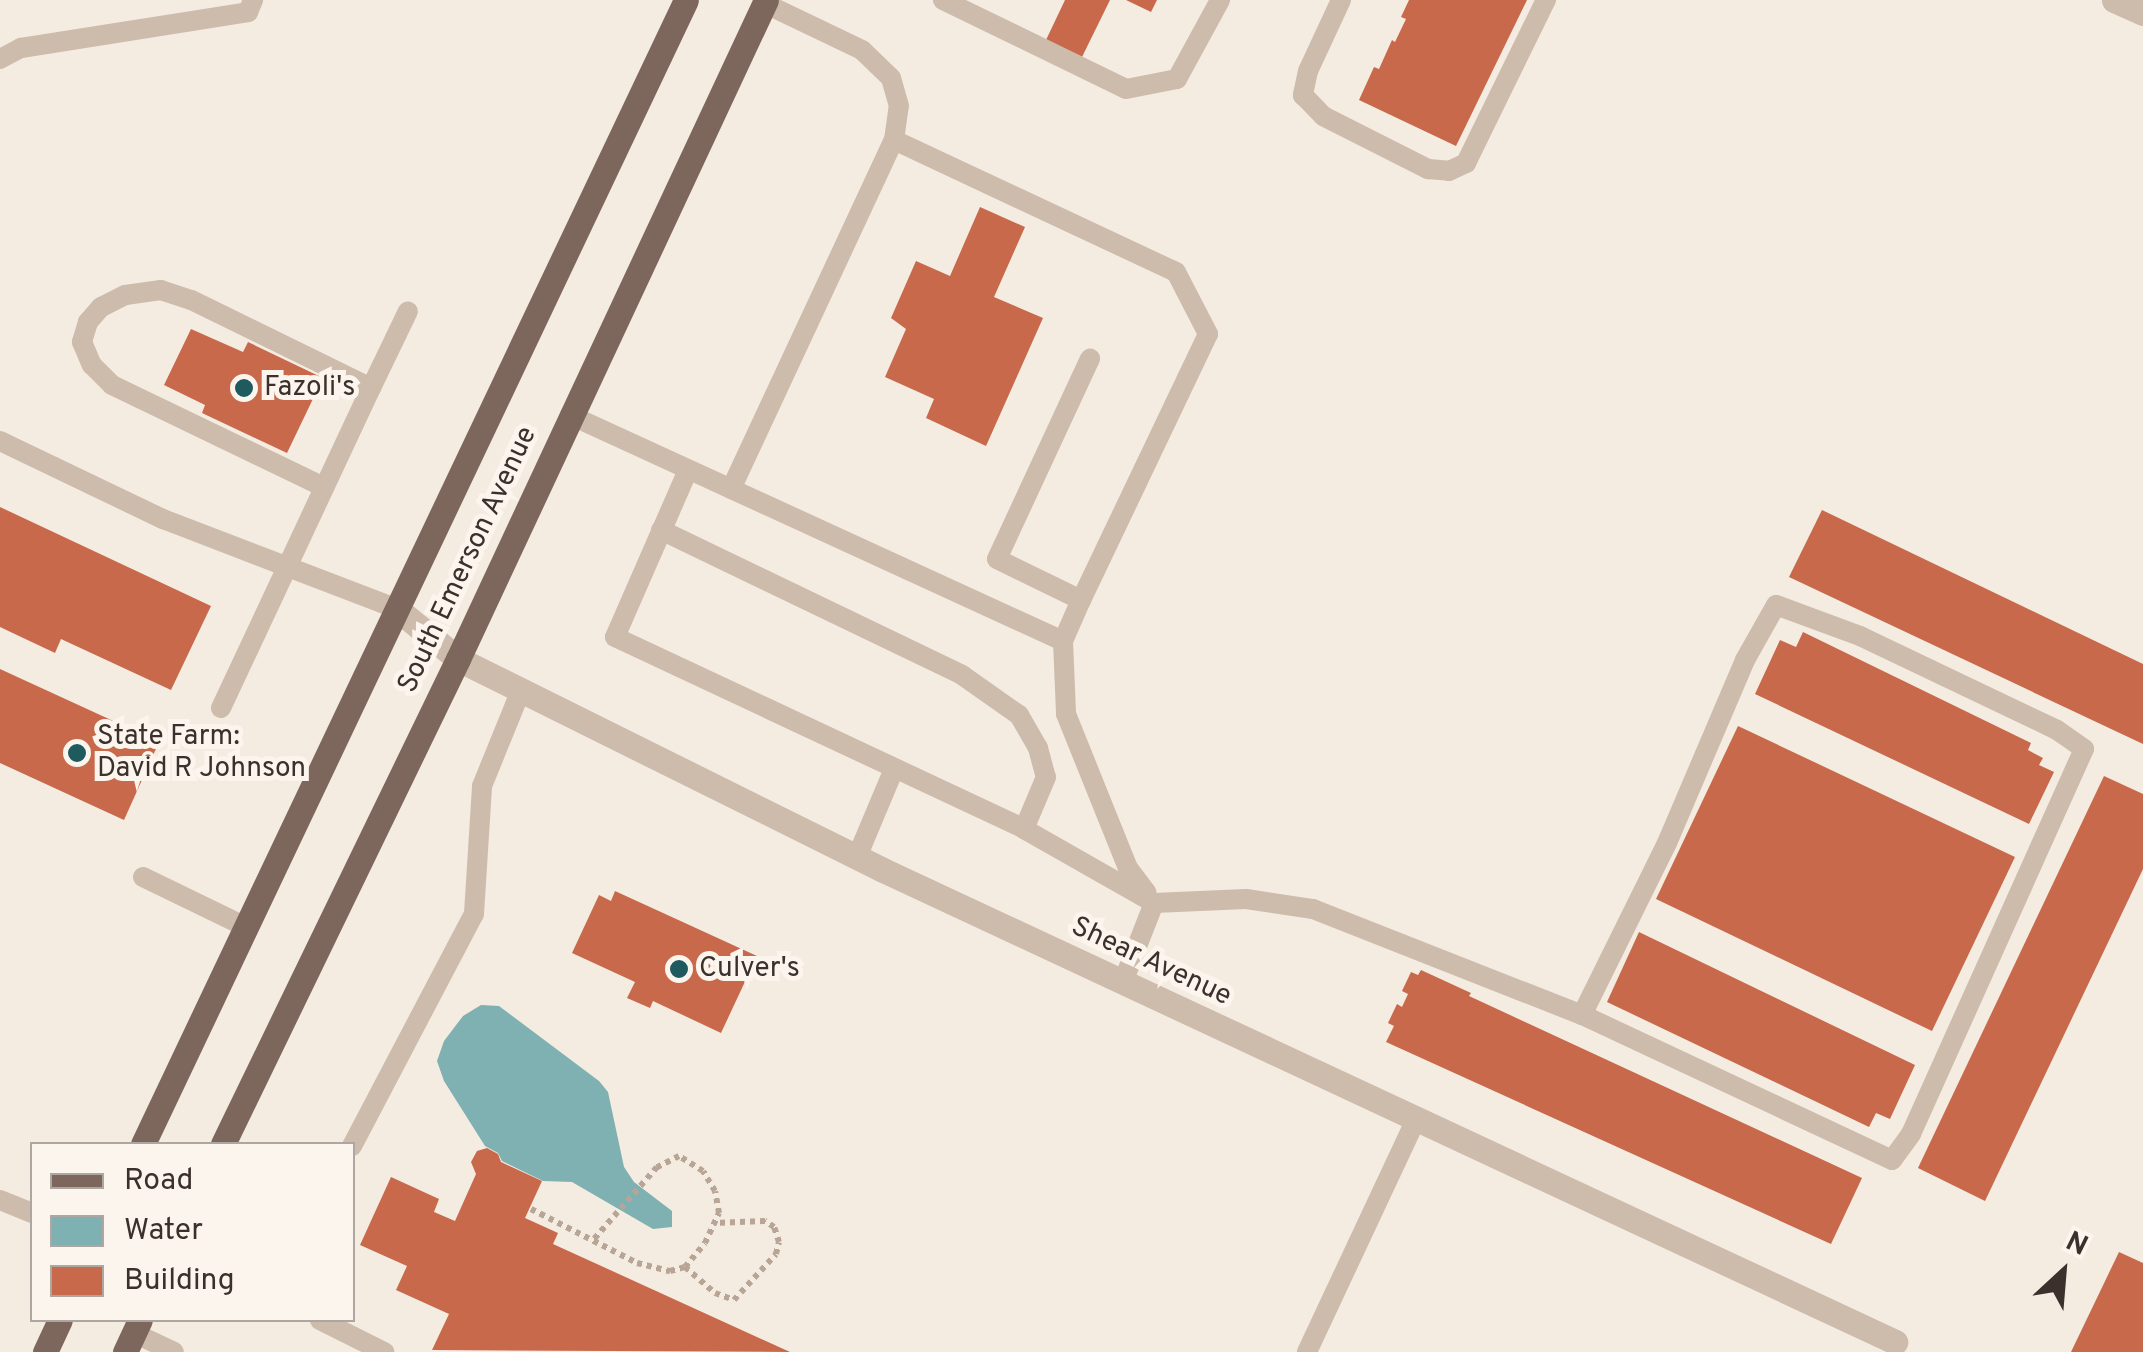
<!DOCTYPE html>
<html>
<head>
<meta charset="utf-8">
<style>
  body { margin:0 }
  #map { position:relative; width:2143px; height:1352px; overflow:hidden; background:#f4ebe1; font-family:Overpass,sans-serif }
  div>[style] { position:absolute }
  .water>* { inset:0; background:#7fb0b2 }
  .building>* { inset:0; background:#c8694b }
  .path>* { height:6px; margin-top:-3px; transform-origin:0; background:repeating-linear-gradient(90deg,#b9a596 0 5px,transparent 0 10px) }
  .lane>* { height:20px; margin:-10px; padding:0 10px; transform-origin:10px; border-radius:10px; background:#cdbbac }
  .street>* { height:25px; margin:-12.5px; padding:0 12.5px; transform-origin:12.5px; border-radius:12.5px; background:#cdbbac }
  .primary>* { height:25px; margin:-12.5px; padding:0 12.5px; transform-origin:12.5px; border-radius:12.5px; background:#7d675c }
  .dots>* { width:28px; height:28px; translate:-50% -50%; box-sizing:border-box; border:5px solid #fbf5ee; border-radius:50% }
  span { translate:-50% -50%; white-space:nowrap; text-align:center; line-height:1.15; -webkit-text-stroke:10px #fbf5ee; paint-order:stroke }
  .poi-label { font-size:28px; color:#3b302b }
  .left { translate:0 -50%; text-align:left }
  .street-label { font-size:28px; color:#3b302b }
  .legend { position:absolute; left:30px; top:1142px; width:325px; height:180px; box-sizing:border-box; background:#fbf5ee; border:2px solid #aea6a0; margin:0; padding:12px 18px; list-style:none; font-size:30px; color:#3b302b }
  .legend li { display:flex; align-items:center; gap:20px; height:50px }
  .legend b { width:50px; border:2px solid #aea6a0 }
  .north { position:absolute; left:2013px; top:1222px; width:100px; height:100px; -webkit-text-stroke:8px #fbf5ee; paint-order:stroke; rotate:26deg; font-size:28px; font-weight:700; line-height:40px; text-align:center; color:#3b302b }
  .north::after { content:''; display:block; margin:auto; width:35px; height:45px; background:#3b302b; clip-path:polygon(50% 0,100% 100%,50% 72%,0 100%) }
</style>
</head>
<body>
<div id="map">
  <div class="water">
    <i style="clip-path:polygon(481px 1005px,499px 1006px,599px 1081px,608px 1092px,624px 1167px,634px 1182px,672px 1211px,672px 1227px,653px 1229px,572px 1182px,543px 1181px,502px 1161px,498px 1153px,485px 1146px,444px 1081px,437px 1061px,444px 1041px,463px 1016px)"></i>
  </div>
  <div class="building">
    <i style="clip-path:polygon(1065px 0,1110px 0,1082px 57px,1046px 40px)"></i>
    <i style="clip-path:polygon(1126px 0,1157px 0,1151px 12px)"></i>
    <i style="clip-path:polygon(1409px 0,1527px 0,1456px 146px,1359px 100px,1374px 67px,1379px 69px,1392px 40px,1395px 42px,1406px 19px,1401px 17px)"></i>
    <i style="clip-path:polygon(980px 207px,1025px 227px,994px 297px,1043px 318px,986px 446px,926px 418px,934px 399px,885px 377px,906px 329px,891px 318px,916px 261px,950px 276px)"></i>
    <i style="clip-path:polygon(191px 329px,243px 352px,248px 342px,323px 378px,287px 453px,202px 413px,205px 405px,164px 385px)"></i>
    <i style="clip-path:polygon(0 507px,211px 606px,171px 690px,61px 639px,55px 653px,0 627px)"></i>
    <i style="clip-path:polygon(1822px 510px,2143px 664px,2143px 744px,1789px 577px)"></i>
    <i style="clip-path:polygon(1803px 632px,2031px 743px,2028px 750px,2043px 758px,2039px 765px,2054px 772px,2029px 824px,1755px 694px,1780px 640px,1796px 647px)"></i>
    <i style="clip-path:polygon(0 669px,159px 742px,124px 820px,0 763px)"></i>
    <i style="clip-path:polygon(1738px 726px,2015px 857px,1932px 1031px,1656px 899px)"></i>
    <i style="clip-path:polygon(2104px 776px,2143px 794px,2143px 869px,1985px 1201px,1918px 1168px)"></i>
    <i style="clip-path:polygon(615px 891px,757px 956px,721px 1033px,653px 1001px,650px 1008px,627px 998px,635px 982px,572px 953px,599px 895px,611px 901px)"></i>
    <i style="clip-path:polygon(1639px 932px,1915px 1065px,1890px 1119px,1876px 1113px,1869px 1127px,1607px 1002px)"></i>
    <i style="clip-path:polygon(1421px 970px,1471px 993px,1469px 996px,1862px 1178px,1831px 1244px,1386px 1042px,1394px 1026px,1388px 1023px,1397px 1004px,1402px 1007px,1408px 994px,1402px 991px,1411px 972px,1418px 975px)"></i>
    <i style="clip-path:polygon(487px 1148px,498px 1154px,501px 1162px,542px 1181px,525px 1218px,558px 1233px,553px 1244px,790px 1352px,432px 1350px,449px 1314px,396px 1290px,407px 1266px,360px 1245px,391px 1177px,439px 1199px,434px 1212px,455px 1221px,476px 1174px,471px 1162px,477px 1151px)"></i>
    <i style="clip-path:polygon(2119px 1252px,2143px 1263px,2143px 1352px,2071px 1352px)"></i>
  </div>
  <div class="path">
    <i style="left:531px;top:1209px;width:119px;rotate:27deg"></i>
    <i style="left:637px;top:1263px;width:34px;rotate:14deg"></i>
    <i style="left:670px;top:1271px;width:16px;rotate:-15deg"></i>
    <i style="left:685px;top:1267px;width:31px;rotate:-50deg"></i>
    <i style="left:705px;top:1243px;width:33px;rotate:-65deg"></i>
    <i style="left:719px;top:1213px;width:22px;rotate:-100deg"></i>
    <i style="left:715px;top:1191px;width:23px;rotate:-121deg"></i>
    <i style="left:703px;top:1171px;width:28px;rotate:-148deg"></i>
    <i style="left:679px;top:1156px;width:25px;rotate:153deg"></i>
    <i style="left:657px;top:1167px;width:96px;rotate:131.2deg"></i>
    <i style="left:685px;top:1267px;width:40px;rotate:41deg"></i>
    <i style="left:715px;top:1293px;width:20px;rotate:20deg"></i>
    <i style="left:734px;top:1300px;width:62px;rotate:-47.6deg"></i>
    <i style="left:776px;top:1254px;width:12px;rotate:-76deg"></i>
    <i style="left:779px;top:1242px;width:16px;rotate:-108deg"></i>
    <i style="left:774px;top:1227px;width:11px;rotate:-146deg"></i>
    <i style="left:765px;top:1221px;width:51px;rotate:177.8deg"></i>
  </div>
  <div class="lane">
    <i style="left:943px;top:0;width:203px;rotate:25.9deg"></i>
    <i style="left:1126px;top:89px;width:52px;rotate:-11.1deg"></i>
    <i style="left:1177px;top:79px;width:90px;rotate:-61.4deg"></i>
    <i style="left:1341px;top:0;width:78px;rotate:114.9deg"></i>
    <i style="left:1308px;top:71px;width:25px;rotate:102deg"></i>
    <i style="left:1303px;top:95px;width:29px;rotate:46deg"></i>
    <i style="left:1323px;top:116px;width:118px;rotate:26.8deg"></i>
    <i style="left:1428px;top:169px;width:21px;rotate:5deg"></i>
    <i style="left:1449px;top:171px;width:19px;rotate:-25deg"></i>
    <i style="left:1466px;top:163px;width:182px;rotate:-63.9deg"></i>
    <i style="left:0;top:59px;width:24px;rotate:-28deg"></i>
    <i style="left:21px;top:48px;width:230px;rotate:-9deg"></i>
    <i style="left:248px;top:12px;width:13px;rotate:-67deg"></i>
    <i style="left:894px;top:140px;width:311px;rotate:25.1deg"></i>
    <i style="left:1176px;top:272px;width:70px;rotate:62.7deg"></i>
    <i style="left:1208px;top:334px;width:295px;rotate:115.5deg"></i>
    <i style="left:371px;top:388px;width:85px;rotate:-64.3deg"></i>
    <i style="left:570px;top:415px;width:542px;rotate:24.63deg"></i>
    <i style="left:1063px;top:641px;width:45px;rotate:-66.3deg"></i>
    <i style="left:1081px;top:600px;width:93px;rotate:-154deg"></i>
    <i style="left:997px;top:559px;width:221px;rotate:-65.1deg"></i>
    <i style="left:0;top:441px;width:181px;rotate:25.6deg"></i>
    <i style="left:163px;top:519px;width:251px;rotate:21deg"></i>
    <i style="left:688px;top:470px;width:182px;rotate:113.6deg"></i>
    <i style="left:615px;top:637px;width:452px;rotate:25.1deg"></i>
    <i style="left:1024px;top:829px;width:150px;rotate:29.6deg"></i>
    <i style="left:731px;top:489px;width:385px;rotate:-65deg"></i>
    <i style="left:894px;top:140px;width:34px;rotate:-82deg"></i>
    <i style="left:899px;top:106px;width:29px;rotate:-106deg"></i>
    <i style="left:891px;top:78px;width:40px;rotate:-136deg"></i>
    <i style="left:862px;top:50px;width:109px;rotate:-154.4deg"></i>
    <i style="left:661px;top:530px;width:334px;rotate:25.7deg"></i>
    <i style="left:962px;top:675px;width:70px;rotate:35.1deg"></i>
    <i style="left:1019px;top:715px;width:38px;rotate:60deg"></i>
    <i style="left:1038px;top:748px;width:30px;rotate:75deg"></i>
    <i style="left:1046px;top:777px;width:56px;rotate:112.9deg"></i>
    <i style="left:1063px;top:641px;width:73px;rotate:87.6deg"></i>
    <i style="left:1066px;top:714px;width:166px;rotate:68.1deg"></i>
    <i style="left:1128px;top:868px;width:31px;rotate:53deg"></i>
    <i style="left:221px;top:708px;width:353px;rotate:-64.9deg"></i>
    <i style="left:371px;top:388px;width:200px;rotate:-153.9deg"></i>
    <i style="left:191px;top:300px;width:32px;rotate:-162deg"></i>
    <i style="left:161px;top:290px;width:36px;rotate:172deg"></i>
    <i style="left:125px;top:295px;width:27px;rotate:153deg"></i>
    <i style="left:101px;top:307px;width:20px;rotate:131deg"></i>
    <i style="left:88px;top:322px;width:21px;rotate:107deg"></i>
    <i style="left:82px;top:342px;width:25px;rotate:67deg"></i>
    <i style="left:92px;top:365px;width:28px;rotate:45deg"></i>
    <i style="left:112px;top:385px;width:235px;rotate:25.7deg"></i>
    <i style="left:857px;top:857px;width:95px;rotate:-67.2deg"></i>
    <i style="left:143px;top:877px;width:114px;rotate:25.9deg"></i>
    <i style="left:1123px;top:982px;width:85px;rotate:-68.6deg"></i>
    <i style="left:1154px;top:903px;width:92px;rotate:-2.5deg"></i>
    <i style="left:1246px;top:899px;width:68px;rotate:8.5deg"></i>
    <i style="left:1313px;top:909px;width:289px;rotate:21.5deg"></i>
    <i style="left:1582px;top:1015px;width:192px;rotate:-63.7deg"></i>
    <i style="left:1667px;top:843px;width:199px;rotate:-66.9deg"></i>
    <i style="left:1745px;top:660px;width:63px;rotate:-60.6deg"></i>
    <i style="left:1776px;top:605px;width:90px;rotate:20.3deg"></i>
    <i style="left:1860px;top:636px;width:218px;rotate:25.5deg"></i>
    <i style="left:2057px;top:730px;width:33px;rotate:35deg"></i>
    <i style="left:2084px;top:749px;width:422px;rotate:114.2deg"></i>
    <i style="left:1911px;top:1134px;width:32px;rotate:126deg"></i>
    <i style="left:1892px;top:1160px;width:342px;rotate:-154.9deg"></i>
    <i style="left:352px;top:1146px;width:262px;rotate:-62.3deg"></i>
    <i style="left:474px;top:914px;width:128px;rotate:-86.4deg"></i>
    <i style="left:482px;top:786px;width:104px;rotate:-67.9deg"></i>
    <i style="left:0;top:1200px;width:35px;rotate:22deg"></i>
    <i style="left:320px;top:1320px;width:72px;rotate:26.6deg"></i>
    <i style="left:134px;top:1333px;width:44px;rotate:25.4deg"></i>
    <i style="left:1307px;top:1352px;width:257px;rotate:-64.9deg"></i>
  </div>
  <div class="street">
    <i style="left:2114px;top:0;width:32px;rotate:24deg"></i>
    <i style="left:397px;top:609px;width:79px;rotate:39.3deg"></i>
    <i style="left:458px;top:659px;width:474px;rotate:26.4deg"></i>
    <i style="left:883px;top:870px;width:1117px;rotate:25deg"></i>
  </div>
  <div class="primary">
    <i style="left:143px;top:1144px;width:1266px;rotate:-64.61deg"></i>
    <i style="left:223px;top:1144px;width:539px;rotate:-64.15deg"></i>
    <i style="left:458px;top:659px;width:727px;rotate:-64.95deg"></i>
    <i style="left:45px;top:1352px;width:35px;rotate:-65deg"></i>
    <i style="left:125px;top:1352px;width:35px;rotate:-65deg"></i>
  </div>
  <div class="dots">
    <i style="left:244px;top:388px;background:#1f5a5e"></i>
    <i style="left:77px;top:753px;background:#1f5a5e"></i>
    <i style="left:679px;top:969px;background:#1f5a5e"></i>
  </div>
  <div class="poi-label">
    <span class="left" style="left:264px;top:388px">Fazoli's</span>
    <span class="left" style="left:97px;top:753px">State Farm:<br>David R Johnson</span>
    <span class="left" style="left:699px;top:969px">Culver's</span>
  </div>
  <div class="street-label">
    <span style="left:468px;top:560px;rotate:-65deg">South Emerson Avenue</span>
    <span style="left:1151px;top:962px;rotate:25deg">Shear Avenue</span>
  </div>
  <ul class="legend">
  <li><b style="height:12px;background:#7d675c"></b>Road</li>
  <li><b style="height:28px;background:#7fb0b2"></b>Water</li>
  <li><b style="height:28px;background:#c8694b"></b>Building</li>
  </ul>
  <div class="north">N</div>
</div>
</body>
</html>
